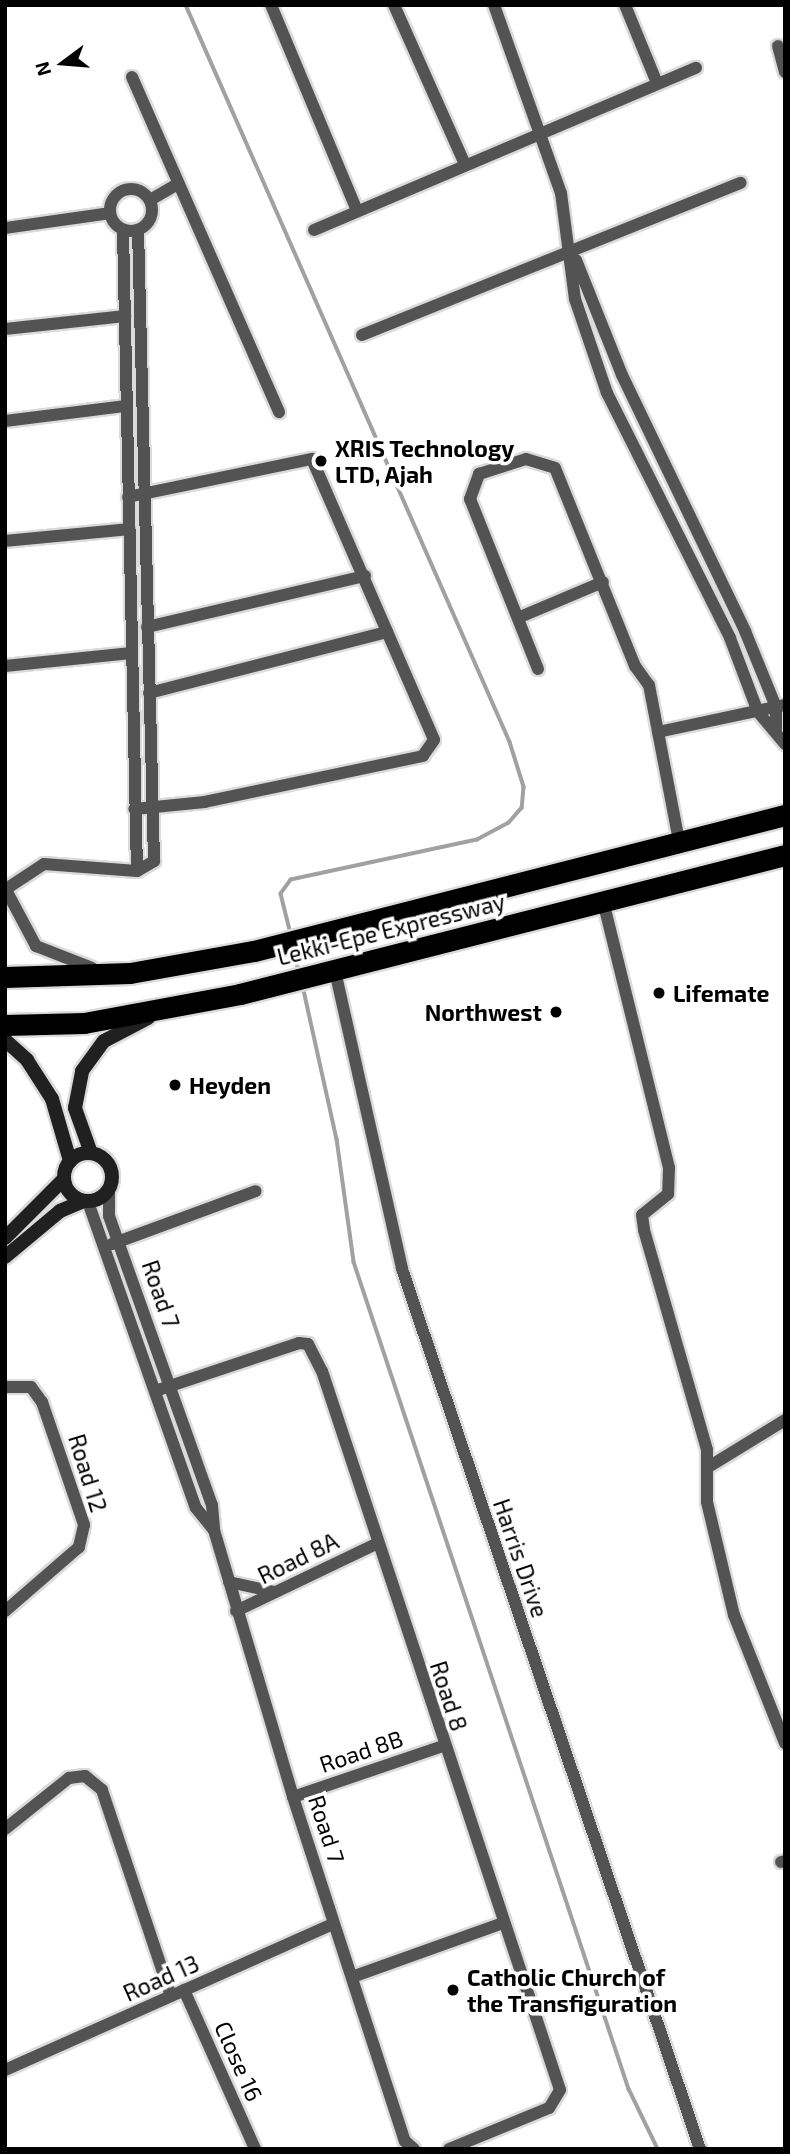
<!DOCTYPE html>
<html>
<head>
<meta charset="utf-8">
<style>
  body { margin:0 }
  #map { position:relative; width:790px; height:2154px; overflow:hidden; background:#fff; font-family:"Exo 2",sans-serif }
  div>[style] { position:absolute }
  .stream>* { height:3.5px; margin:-1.75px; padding:0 1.75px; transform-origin:1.75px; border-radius:1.75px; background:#a1a1a1 }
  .roads { filter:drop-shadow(2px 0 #dbdbdb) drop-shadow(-2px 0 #dbdbdb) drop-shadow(0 2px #dbdbdb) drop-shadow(0 -2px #dbdbdb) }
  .street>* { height:12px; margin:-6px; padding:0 6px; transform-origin:6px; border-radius:6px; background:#535353 }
  .street>.ring { margin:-6px; padding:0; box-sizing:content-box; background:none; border:12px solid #535353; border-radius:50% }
  .secondary>* { height:14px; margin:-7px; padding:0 7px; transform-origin:7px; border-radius:7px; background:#202020 }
  .secondary>.ring { margin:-7px; padding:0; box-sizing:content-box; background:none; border:14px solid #202020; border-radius:50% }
  .highway>* { height:21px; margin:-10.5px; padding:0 10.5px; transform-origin:10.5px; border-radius:10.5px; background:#000 }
  .dots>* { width:19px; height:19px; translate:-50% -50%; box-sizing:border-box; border:4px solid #fff; border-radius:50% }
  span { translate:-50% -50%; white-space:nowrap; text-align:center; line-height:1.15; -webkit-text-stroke:7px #fff; paint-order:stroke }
  .poi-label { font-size:23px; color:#000; font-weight:700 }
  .left { translate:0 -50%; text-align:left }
  .right { translate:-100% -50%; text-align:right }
  .street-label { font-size:23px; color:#000 }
  .frame { position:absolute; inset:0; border:7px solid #000; pointer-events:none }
  .north { position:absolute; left:28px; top:28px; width:70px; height:70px; -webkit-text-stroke:5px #fff; paint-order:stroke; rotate:254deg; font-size:19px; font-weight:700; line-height:28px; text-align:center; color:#000 }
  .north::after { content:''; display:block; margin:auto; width:24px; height:32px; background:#000; clip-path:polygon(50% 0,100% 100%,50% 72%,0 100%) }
</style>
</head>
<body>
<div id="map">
  <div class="stream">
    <i style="left:186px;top:5px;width:805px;rotate:66.27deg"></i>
    <i style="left:510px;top:742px;width:47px;rotate:72.7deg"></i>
    <i style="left:524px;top:787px;width:21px;rotate:95deg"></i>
    <i style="left:522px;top:808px;width:20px;rotate:131deg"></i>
    <i style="left:509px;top:823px;width:36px;rotate:152deg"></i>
    <i style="left:477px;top:840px;width:190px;rotate:167.9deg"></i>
    <i style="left:291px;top:880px;width:17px;rotate:126deg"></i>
    <i style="left:281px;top:894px;width:41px;rotate:76deg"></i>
    <i style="left:294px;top:948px;width:24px;rotate:78deg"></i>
    <i style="left:303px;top:986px;width:157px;rotate:77.5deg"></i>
    <i style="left:337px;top:1139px;width:124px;rotate:82.1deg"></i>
    <i style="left:354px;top:1262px;width:872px;rotate:71.61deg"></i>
    <i style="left:629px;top:2089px;width:67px;rotate:64.2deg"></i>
  </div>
  <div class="roads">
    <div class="street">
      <i style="left:271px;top:5px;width:220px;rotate:67.3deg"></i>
      <i style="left:394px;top:5px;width:172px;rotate:66deg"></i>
      <i style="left:494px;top:5px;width:200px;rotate:70.4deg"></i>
      <i style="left:561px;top:193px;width:107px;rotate:82.5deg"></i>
      <i style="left:575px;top:299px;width:99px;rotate:71.2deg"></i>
      <i style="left:607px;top:393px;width:274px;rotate:63.3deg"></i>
      <i style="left:730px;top:638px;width:79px;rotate:69.3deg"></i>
      <i style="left:758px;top:712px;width:42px;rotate:49.8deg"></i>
      <i style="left:625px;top:5px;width:84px;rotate:67.7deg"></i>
      <i style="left:778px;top:46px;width:27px;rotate:75deg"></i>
      <i style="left:132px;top:77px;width:366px;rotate:66.3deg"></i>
      <i class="ring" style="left:110px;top:189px;width:30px;height:30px"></i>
      <i style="left:150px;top:200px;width:32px;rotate:-30deg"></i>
      <i style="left:5px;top:228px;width:106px;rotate:-8.1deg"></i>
      <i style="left:123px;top:230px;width:641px;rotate:88.75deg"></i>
      <i style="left:314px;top:230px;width:415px;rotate:-23deg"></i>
      <i style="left:576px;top:260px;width:124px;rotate:68.2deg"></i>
      <i style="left:622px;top:375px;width:284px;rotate:64.3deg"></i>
      <i style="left:745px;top:631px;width:82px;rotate:67.8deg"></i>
      <i style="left:776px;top:707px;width:22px;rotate:90deg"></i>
      <i style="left:5px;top:329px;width:121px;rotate:-6.2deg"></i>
      <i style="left:362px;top:335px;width:408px;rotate:-21.9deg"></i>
      <i style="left:5px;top:421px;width:122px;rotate:-7.1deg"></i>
      <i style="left:128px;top:497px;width:188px;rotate:-11.7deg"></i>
      <i style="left:312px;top:459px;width:306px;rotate:66.5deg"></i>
      <i style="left:434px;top:740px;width:19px;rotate:125deg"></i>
      <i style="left:423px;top:756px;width:223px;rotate:168.1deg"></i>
      <i style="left:205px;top:802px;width:71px;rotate:174.4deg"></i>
      <i style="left:5px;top:541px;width:125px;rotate:-5.5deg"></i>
      <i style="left:520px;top:617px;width:90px;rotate:-22.9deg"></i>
      <i style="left:147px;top:627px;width:224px;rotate:-13.2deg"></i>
      <i style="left:5px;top:666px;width:127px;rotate:-5.9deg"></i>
      <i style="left:538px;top:669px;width:183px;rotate:-111.8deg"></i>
      <i style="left:470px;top:499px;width:27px;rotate:-70deg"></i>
      <i style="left:479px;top:474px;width:49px;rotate:-17.7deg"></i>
      <i style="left:526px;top:459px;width:30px;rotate:17deg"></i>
      <i style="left:555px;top:468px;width:214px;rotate:68deg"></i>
      <i style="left:635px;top:666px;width:24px;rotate:54deg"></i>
      <i style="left:649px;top:685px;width:159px;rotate:79.1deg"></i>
      <i style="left:149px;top:693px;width:246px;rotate:-14.4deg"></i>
      <i style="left:658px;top:732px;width:130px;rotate:-12deg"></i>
      <i style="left:5px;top:888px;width:66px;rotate:61.9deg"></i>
      <i style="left:36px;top:946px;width:60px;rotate:21.4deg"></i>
      <i style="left:6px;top:889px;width:45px;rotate:-33.3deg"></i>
      <i style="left:44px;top:864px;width:93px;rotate:4.3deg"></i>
      <i style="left:137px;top:871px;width:20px;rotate:-30deg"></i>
      <i style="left:154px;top:861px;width:630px;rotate:-91.45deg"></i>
      <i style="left:603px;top:901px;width:275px;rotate:76.1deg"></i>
      <i style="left:669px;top:1168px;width:26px;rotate:92deg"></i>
      <i style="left:668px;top:1194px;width:33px;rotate:141deg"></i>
      <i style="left:642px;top:1215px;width:15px;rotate:82deg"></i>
      <i style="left:644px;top:1230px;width:229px;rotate:74deg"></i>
      <i style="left:707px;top:1450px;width:52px;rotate:90deg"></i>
      <i style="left:707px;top:1502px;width:116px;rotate:76.6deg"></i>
      <i style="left:734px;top:1615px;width:138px;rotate:68.3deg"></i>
      <i style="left:335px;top:971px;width:305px;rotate:77.3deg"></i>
      <i style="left:402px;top:1269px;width:929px;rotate:71.29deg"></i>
      <i style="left:109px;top:1191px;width:25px;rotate:90deg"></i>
      <i style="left:109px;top:1216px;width:307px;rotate:70.4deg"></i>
      <i style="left:212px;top:1505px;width:25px;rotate:85deg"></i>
      <i style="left:214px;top:1530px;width:278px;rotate:73.5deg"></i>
      <i style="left:293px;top:1797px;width:362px;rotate:72deg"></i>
      <i style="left:405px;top:2141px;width:12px;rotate:42deg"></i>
      <i style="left:88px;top:1202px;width:324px;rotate:70.6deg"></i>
      <i style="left:196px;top:1508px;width:27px;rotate:51deg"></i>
      <i style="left:112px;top:1244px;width:153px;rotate:-20.2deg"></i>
      <i style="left:5px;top:1387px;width:26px"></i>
      <i style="left:31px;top:1387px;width:19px;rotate:54deg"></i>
      <i style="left:42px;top:1402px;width:130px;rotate:71.1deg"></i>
      <i style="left:84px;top:1525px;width:23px;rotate:103deg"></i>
      <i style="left:79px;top:1547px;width:98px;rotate:139.1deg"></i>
      <i style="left:155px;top:1391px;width:152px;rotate:-18.4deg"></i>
      <i style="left:299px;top:1343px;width:9px;rotate:6deg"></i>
      <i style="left:308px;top:1344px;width:30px;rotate:63deg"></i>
      <i style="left:322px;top:1371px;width:757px;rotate:71.68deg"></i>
      <i style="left:560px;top:2090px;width:21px;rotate:121deg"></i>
      <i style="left:549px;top:2108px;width:108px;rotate:157.7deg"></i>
      <i style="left:710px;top:1466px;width:88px;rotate:-31.5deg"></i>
      <i style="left:229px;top:1582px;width:47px;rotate:12.3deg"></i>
      <i style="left:236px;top:1611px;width:157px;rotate:-25.6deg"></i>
      <i style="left:293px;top:1797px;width:158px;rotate:-18.8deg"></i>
      <i style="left:5px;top:1829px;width:82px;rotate:-38.6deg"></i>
      <i style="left:69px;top:1778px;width:16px;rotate:-7deg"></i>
      <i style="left:85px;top:1776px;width:22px;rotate:39deg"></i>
      <i style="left:102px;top:1790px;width:217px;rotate:71.5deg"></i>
      <i style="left:781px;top:1862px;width:4px;rotate:-14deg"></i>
      <i style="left:352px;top:1977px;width:160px;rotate:-19.7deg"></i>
      <i style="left:184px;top:1990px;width:174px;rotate:65.9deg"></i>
      <i style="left:5px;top:2070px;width:359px;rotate:-24deg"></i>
    </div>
    <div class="secondary">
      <i style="left:5px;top:1040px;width:30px;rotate:42deg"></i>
      <i style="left:27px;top:1060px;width:46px;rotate:57.3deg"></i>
      <i style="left:52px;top:1099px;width:65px;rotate:73.8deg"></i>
      <i class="ring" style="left:64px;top:1153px;width:34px;height:34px"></i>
      <i style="left:91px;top:1153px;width:48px;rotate:-109.6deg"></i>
      <i style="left:75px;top:1108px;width:38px;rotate:-79deg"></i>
      <i style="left:82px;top:1071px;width:37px;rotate:-54deg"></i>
      <i style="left:104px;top:1041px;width:50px;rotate:-27.6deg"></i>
      <i style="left:5px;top:1238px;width:83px;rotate:-45deg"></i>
      <i style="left:5px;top:1257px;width:72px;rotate:-39.9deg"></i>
      <i style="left:60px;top:1211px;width:25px;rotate:-23deg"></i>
    </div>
    <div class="highway">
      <i style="left:5px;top:977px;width:125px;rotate:-1.8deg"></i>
      <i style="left:130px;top:973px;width:126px;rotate:-10.1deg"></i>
      <i style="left:254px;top:951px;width:548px;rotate:-14.37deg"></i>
      <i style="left:5px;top:1025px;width:79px;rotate:-1.5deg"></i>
      <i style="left:84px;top:1023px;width:159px;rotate:-10.5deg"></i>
      <i style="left:240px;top:994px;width:562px;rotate:-14.31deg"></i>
    </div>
  </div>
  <div class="dots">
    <i style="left:321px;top:461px;background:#000"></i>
    <i style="left:659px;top:993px;background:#000"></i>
    <i style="left:556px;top:1012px;background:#000"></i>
    <i style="left:175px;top:1085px;background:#000"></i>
    <i style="left:453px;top:1990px;background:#000"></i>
  </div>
  <div class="poi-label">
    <span class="left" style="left:335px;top:461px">XRIS Technology<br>LTD, Ajah</span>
    <span class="left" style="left:673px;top:993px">Lifemate</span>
    <span class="right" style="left:542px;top:1012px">Northwest</span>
    <span class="left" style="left:189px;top:1085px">Heyden</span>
    <span class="left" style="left:467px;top:1990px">Catholic Church of<br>the Transfiguration</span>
  </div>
  <div class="street-label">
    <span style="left:391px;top:929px;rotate:-14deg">Lekki-Epe Expressway</span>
    <span style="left:161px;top:1294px;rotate:71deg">Road 7</span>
    <span style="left:88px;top:1473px;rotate:73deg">Road 12</span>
    <span style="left:298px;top:1558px;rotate:-26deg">Road 8A</span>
    <span style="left:521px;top:1558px;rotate:71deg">Harris Drive</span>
    <span style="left:449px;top:1696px;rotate:72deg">Road 8</span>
    <span style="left:361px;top:1751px;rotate:-19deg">Road 8B</span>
    <span style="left:327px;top:1829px;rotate:72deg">Road 7</span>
    <span style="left:161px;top:1978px;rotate:-24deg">Road 13</span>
    <span style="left:239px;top:2061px;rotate:66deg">Close 16</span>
  </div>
  <div class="frame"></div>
  <div class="north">N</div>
</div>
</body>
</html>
